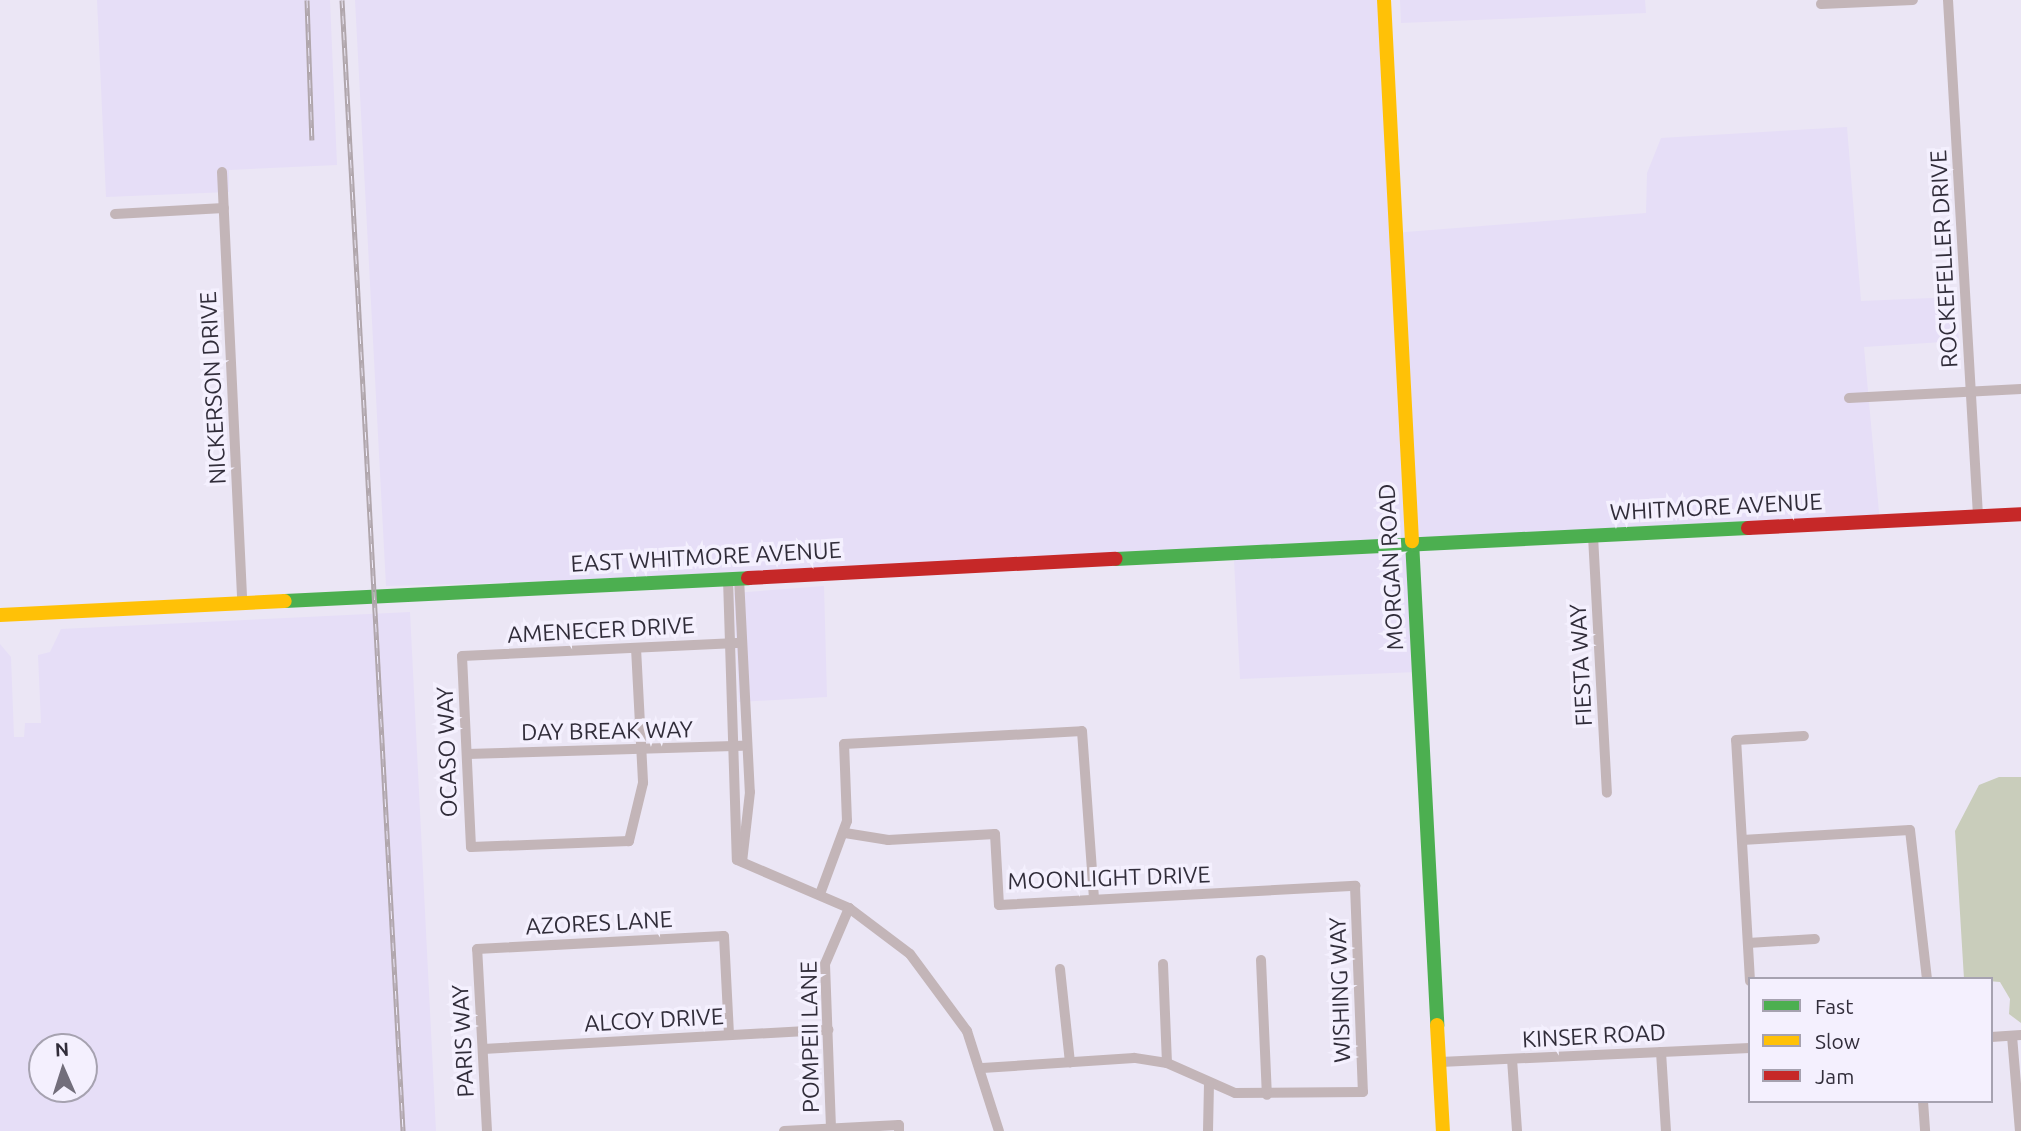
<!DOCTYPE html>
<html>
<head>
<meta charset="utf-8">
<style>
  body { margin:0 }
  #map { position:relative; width:2021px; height:1131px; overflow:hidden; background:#ebe6f5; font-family:Ubuntu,sans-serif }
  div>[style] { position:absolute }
  .built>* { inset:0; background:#e6def7 }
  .green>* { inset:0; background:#c9cdbb }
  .street>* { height:10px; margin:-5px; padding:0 5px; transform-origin:5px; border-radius:5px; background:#c3b5b8 }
  .fast>* { height:14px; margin:-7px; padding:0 7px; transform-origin:7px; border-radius:7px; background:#4caf50 }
  .slow>* { height:14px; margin:-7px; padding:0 7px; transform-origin:7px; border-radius:7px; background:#ffc107 }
  .jam>* { height:14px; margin:-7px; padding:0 7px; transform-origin:7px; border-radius:7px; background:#c62828 }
  .rail>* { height:5px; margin-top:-2.5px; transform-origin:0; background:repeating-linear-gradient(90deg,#f4f0fe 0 8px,#b0a6ac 0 16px); box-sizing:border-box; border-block:2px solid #b0a6ac }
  span { translate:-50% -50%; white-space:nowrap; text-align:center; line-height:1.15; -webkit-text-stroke:7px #f4f0fe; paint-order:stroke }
  .street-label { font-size:23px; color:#312d3a }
  .legend { position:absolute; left:1748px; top:977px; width:245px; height:126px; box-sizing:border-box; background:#f4f0fe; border:2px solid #a6a2b0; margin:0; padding:9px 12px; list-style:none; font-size:21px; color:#312d3a }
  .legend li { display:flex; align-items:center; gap:14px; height:35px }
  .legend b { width:35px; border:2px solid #a6a2b0 }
  .north { position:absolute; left:28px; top:1033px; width:70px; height:70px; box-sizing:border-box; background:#f4f0fe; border:2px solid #a6a2b0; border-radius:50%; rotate:357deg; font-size:19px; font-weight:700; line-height:28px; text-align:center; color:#312d3a }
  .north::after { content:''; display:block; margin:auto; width:24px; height:32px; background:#726e7b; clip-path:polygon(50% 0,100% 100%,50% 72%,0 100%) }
</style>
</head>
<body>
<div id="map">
  <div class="built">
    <i style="clip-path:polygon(97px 0,330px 0,337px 165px,229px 170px,229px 192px,106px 197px)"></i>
    <i style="clip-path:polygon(355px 0,1378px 0,1393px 233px,1646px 213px,1647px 173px,1661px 138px,1847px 127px,1861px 301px,1955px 297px,1959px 341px,1864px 347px,1880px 523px,891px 572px,386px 586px)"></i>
    <i style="clip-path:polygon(1400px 0,1645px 0,1646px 13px,1401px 23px)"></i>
    <i style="clip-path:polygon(1408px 552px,1418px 672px,1240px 679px,1234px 560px)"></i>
    <i style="clip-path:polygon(824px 586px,827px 697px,739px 702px,734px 593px)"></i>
    <i style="clip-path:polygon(evenodd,410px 612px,436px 1131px,0 1131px,0 644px,11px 657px,14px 737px,24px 737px,25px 723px,41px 723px,38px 655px,50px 652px,61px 629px,410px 612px,42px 1047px,84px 1047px,84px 1089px,42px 1089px,42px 1047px)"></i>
  </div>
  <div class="green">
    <i style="clip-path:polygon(1999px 777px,2021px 777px,2021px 1023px,2009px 1014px,2010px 999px,2000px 982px,1964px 979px,1955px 831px,1979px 785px)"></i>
  </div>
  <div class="street">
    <i style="left:1948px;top:0;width:516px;rotate:86.67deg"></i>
    <i style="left:1821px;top:4px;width:92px;rotate:-2.5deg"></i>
    <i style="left:222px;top:172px;width:430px;rotate:87.3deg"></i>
    <i style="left:115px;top:214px;width:109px;rotate:-3.2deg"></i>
    <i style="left:1849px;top:398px;width:172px;rotate:-3deg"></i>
    <i style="left:1593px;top:536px;width:257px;rotate:86.9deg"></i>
    <i style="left:739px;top:578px;width:214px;rotate:87.1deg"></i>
    <i style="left:750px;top:792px;width:70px;rotate:96.5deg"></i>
    <i style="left:728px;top:579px;width:281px;rotate:88.2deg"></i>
    <i style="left:737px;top:860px;width:122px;rotate:23.2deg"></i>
    <i style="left:849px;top:908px;width:76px;rotate:37deg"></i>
    <i style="left:910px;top:954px;width:96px;rotate:53.5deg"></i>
    <i style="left:967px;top:1031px;width:105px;rotate:72.3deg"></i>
    <i style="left:636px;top:648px;width:135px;rotate:87deg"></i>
    <i style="left:643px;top:783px;width:60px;rotate:103.6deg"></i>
    <i style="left:629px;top:841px;width:158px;rotate:177.8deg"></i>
    <i style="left:471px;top:847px;width:191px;rotate:-92.7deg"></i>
    <i style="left:462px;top:656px;width:280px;rotate:-2.7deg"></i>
    <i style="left:467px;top:754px;width:275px;rotate:-1.7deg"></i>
    <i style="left:845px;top:833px;width:44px;rotate:9.2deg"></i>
    <i style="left:888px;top:840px;width:107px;rotate:-3.2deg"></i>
    <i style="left:995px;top:834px;width:71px;rotate:86.8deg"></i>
    <i style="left:999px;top:905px;width:357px;rotate:-3.1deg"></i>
    <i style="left:1355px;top:886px;width:206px;rotate:87.8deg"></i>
    <i style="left:1363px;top:1092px;width:128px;rotate:179.6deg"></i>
    <i style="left:1235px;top:1093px;width:74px;rotate:-156.2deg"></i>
    <i style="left:1167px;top:1063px;width:33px;rotate:-171deg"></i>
    <i style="left:1134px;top:1058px;width:152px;rotate:176.2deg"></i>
    <i style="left:1742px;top:840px;width:168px;rotate:-3.4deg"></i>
    <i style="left:1910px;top:830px;width:150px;rotate:83.5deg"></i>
    <i style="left:820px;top:894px;width:78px;rotate:-69.7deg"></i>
    <i style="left:847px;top:821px;width:77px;rotate:-92.2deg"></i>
    <i style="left:844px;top:744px;width:238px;rotate:-3.1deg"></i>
    <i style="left:1082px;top:731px;width:168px;rotate:85.9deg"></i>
    <i style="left:1748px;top:943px;width:67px;rotate:-3.4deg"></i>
    <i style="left:1261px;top:960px;width:135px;rotate:87.5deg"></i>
    <i style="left:1163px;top:964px;width:99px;rotate:87.7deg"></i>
    <i style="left:1060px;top:969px;width:94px;rotate:83.9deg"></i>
    <i style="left:1750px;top:981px;width:241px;rotate:-93.3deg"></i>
    <i style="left:1736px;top:740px;width:68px;rotate:-3.4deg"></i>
    <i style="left:2012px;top:1036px;width:95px;rotate:85.2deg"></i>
    <i style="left:1991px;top:1037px;width:30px;rotate:-4deg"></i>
    <i style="left:483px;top:1049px;width:346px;rotate:-3.2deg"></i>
    <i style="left:1661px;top:1052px;width:79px;rotate:86.4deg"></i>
    <i style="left:1512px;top:1059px;width:72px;rotate:86deg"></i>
    <i style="left:1440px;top:1062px;width:310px;rotate:-2.6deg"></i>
    <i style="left:1923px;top:1101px;width:30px;rotate:86deg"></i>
    <i style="left:831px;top:1128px;width:164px;rotate:-92.1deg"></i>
    <i style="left:825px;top:964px;width:61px;rotate:-66.8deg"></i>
    <i style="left:487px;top:1131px;width:182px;rotate:-93.1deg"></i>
    <i style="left:477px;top:949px;width:247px;rotate:-3deg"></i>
    <i style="left:724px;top:936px;width:99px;rotate:87.1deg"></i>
    <i style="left:784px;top:1131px;width:115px;rotate:-3deg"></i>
    <i style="left:899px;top:1125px;width:6px;rotate:90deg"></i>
    <i style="left:1208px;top:1131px;width:47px;rotate:-88.8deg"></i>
  </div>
  <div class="fast">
    <i style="left:1412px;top:541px;width:485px;rotate:87deg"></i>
    <i style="left:1116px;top:559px;width:633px;rotate:-2.81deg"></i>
    <i style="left:285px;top:601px;width:464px;rotate:-2.8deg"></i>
  </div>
  <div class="slow">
    <i style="left:1384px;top:0;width:542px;rotate:87.04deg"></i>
    <i style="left:0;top:615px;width:285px;rotate:-2.8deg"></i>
    <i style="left:1437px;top:1025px;width:106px;rotate:86.8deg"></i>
  </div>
  <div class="jam">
    <i style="left:1748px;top:528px;width:273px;rotate:-2.9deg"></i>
    <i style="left:748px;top:578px;width:368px;rotate:-3deg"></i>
  </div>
  <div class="rail">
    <i style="left:307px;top:0;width:140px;rotate:88deg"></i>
    <i style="left:342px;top:0;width:1133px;rotate:86.91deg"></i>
  </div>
  <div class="street-label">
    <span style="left:1944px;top:259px;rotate:-93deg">ROCKEFELLER DRIVE</span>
    <span style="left:213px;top:388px;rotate:-93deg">NICKERSON DRIVE</span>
    <span style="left:1716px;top:507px;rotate:-3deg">WHITMORE AVENUE</span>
    <span style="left:706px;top:557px;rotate:-3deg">EAST WHITMORE AVENUE</span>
    <span style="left:1391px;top:567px;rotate:-93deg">MORGAN ROAD</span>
    <span style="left:601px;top:630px;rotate:-3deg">AMENECER DRIVE</span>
    <span style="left:1581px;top:665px;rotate:-93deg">FIESTA WAY</span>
    <span style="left:607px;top:731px;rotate:-1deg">DAY BREAK WAY</span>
    <span style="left:447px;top:752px;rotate:-92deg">OCASO WAY</span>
    <span style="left:1109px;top:878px;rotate:-2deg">MOONLIGHT DRIVE</span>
    <span style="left:599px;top:923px;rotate:-3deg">AZORES LANE</span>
    <span style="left:1340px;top:990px;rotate:-92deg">WISHING WAY</span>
    <span style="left:654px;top:1020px;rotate:-3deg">ALCOY DRIVE</span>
    <span style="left:1594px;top:1036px;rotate:-3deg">KINSER ROAD</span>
    <span style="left:810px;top:1037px;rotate:-91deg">POMPEII LANE</span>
    <span style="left:463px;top:1041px;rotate:-93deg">PARIS WAY</span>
  </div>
  <ul class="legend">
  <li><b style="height:9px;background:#4caf50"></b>Fast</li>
  <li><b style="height:9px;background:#ffc107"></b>Slow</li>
  <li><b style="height:9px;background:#c62828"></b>Jam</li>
  </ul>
  <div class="north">N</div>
</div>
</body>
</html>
